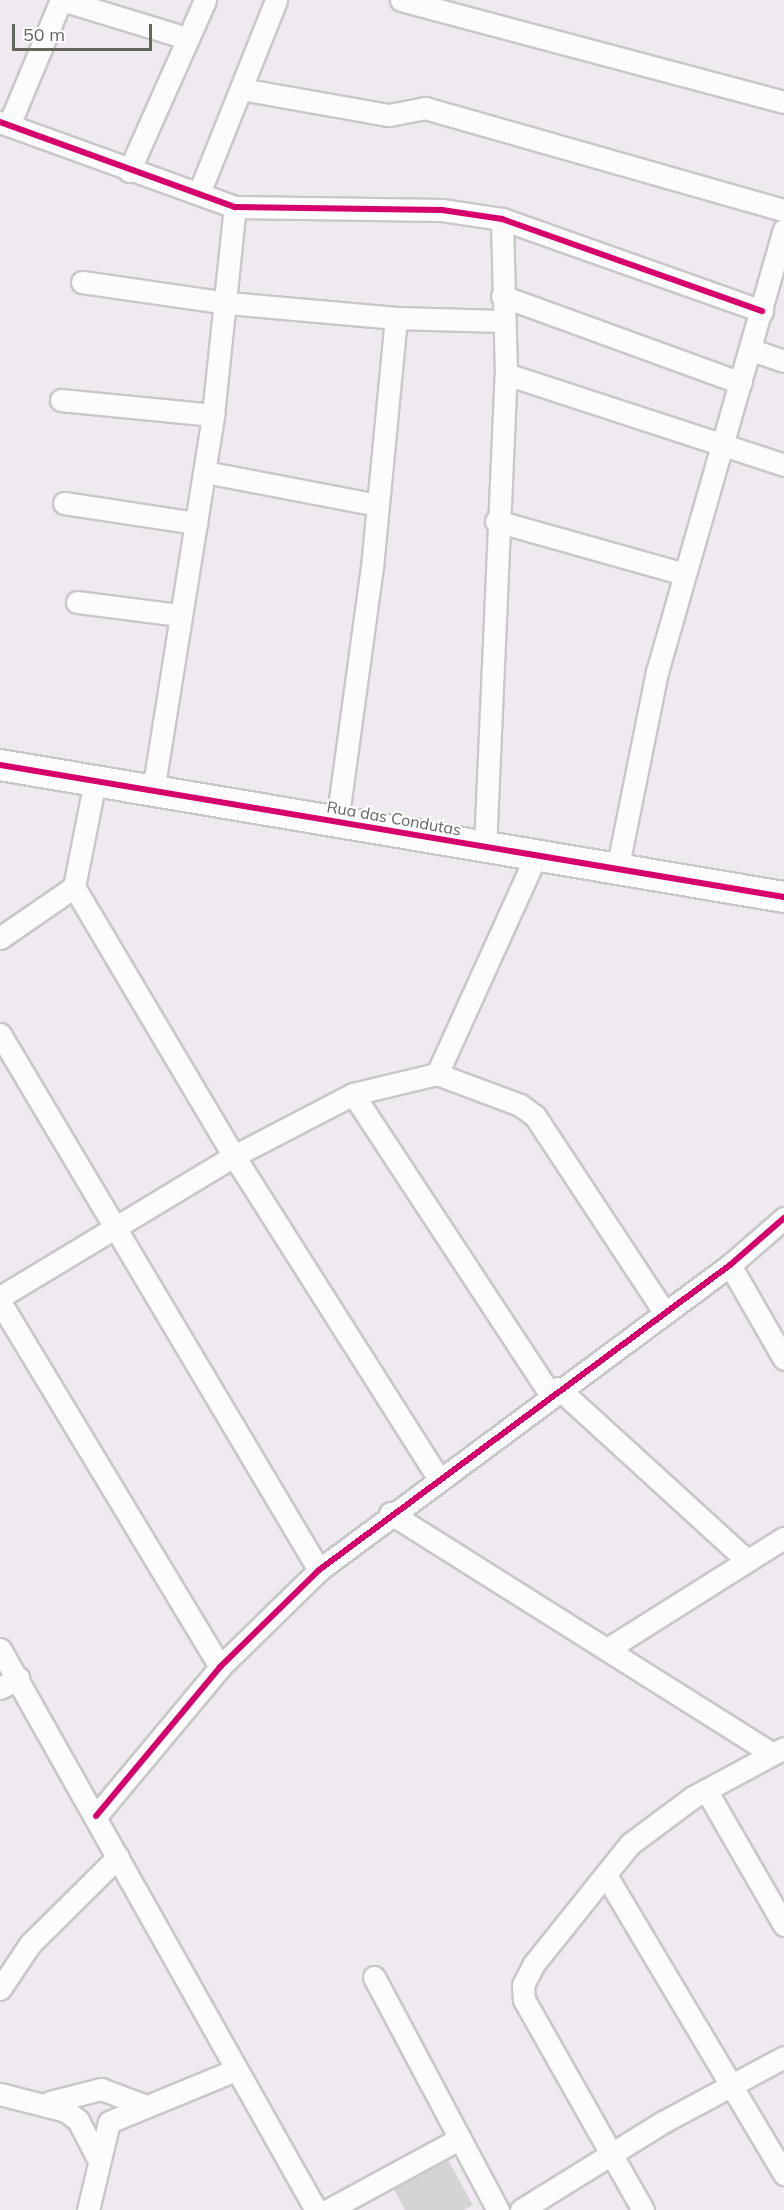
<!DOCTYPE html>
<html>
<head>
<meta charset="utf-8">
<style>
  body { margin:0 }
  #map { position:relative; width:784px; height:2210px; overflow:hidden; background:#eeeaef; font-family:Mulish,sans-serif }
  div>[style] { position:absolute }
  .building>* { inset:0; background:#d5d3d6 }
  .roads { filter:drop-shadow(2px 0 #c9c8c8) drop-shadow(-2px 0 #c9c8c8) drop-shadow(0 2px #c9c8c8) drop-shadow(0 -2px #c9c8c8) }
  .street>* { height:21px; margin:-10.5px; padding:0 10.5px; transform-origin:10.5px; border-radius:10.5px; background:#fcfcfd }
  .secondary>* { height:30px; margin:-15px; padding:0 15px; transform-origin:15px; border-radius:15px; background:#fcfcfd }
  .cycleway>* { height:6px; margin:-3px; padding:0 3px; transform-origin:3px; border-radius:3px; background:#d6006c }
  span { translate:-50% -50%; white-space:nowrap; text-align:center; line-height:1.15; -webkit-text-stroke:4.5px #fff; paint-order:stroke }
  .street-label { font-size:16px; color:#636760 }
  .scale { position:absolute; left:12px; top:24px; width:140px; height:27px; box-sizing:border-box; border:3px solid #636760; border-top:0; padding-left:8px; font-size:18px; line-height:21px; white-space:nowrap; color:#636760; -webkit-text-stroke:4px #fff; paint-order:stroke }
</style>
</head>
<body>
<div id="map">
  <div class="building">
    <i style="clip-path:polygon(448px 2160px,473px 2205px,464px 2210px,405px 2210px,394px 2189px)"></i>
  </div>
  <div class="roads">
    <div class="street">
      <i style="left:62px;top:0;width:130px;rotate:17deg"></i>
      <i style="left:401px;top:0;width:396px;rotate:14.9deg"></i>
      <i style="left:241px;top:89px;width:150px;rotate:10deg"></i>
      <i style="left:389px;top:115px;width:37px;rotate:-11deg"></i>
      <i style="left:425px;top:108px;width:373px;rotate:15.9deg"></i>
      <i style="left:0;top:122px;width:250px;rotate:19.9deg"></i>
      <i style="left:235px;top:207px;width:207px;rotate:0.8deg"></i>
      <i style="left:442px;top:210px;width:61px;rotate:8.5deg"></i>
      <i style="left:502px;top:219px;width:276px;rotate:19.5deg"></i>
      <i style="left:9px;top:125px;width:135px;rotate:-67.4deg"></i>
      <i style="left:129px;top:171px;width:187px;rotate:-66deg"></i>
      <i style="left:199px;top:193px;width:208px;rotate:-68.2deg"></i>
      <i style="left:82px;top:282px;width:148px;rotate:8.2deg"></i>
      <i style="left:228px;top:303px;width:169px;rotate:5.1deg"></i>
      <i style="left:396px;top:318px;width:107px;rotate:1.6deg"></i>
      <i style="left:502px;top:296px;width:254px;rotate:20deg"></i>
      <i style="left:752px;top:350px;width:34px;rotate:19deg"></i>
      <i style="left:506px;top:374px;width:293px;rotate:18.1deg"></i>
      <i style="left:61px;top:400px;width:153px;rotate:5.6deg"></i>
      <i style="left:205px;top:472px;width:176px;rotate:10.8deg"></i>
      <i style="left:64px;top:503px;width:134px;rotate:8.6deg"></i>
      <i style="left:496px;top:521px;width:195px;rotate:15.7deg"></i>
      <i style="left:77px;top:602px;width:103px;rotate:7.3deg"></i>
      <i style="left:153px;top:791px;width:381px;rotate:-80.9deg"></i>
      <i style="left:213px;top:415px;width:209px;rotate:-84deg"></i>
      <i style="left:337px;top:822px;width:257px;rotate:-82.2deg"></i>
      <i style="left:372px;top:567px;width:250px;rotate:-84.5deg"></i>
      <i style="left:485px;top:848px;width:474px;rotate:-87.5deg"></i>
      <i style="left:506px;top:374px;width:155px;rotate:-91.5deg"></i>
      <i style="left:617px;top:870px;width:202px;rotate:-78.6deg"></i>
      <i style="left:657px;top:672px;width:460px;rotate:-74deg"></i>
      <i style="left:74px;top:887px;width:313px;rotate:59.3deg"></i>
      <i style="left:234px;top:1156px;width:380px;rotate:57.6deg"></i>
      <i style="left:0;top:938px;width:90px;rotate:-34.6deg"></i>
      <i style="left:74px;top:887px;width:108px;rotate:-78.8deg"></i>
      <i style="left:0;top:1034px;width:624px;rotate:59.24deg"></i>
      <i style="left:437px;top:1074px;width:89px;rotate:20.5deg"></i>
      <i style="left:520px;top:1105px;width:19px;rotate:36deg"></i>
      <i style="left:535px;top:1116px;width:235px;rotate:56.6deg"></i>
      <i style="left:353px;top:1094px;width:359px;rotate:56.7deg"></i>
      <i style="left:730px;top:1265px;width:108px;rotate:60.1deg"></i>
      <i style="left:0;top:1297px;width:273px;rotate:-31.1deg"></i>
      <i style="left:234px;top:1156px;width:134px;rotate:-27.5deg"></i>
      <i style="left:353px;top:1094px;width:86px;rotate:-13.4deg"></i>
      <i style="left:437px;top:1074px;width:239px;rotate:-65.6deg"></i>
      <i style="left:0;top:1302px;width:426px;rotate:58.9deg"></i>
      <i style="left:558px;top:1388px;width:253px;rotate:42.4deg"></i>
      <i style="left:390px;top:1513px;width:452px;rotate:32.2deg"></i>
      <i style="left:609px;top:1648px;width:207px;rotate:-32.2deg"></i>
      <i style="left:0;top:1649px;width:644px;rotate:60.61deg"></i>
      <i style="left:0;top:1688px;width:21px;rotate:-29deg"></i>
      <i style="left:706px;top:1790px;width:156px;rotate:60deg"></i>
      <i style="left:96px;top:1816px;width:194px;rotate:-50.2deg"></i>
      <i style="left:220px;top:1667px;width:139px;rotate:-44.4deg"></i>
      <i style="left:319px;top:1570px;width:512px;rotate:-36.58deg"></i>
      <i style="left:730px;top:1265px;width:72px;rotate:-41deg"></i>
      <i style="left:607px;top:1877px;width:346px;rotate:59.2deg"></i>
      <i style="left:374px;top:1977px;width:264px;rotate:62deg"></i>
      <i style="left:0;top:1989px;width:54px;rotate:-56.3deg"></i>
      <i style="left:30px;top:1944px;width:124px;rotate:-44.7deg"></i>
      <i style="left:0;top:2094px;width:68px;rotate:14.4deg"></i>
      <i style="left:66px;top:2111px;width:15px;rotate:37deg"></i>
      <i style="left:78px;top:2120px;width:42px;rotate:62.8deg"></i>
      <i style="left:50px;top:2102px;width:53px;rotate:-14.3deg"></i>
      <i style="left:101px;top:2089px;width:43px;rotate:20.6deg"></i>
      <i style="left:88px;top:2210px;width:90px;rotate:-76.6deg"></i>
      <i style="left:109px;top:2122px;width:134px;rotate:-22.4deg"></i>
      <i style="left:328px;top:2210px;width:149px;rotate:-28.5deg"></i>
      <i style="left:521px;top:2210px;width:167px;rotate:-31.8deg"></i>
      <i style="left:663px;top:2122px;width:137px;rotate:-28.2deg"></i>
      <i style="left:643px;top:2210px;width:241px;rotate:-119.5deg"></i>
      <i style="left:524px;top:2000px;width:15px;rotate:-94deg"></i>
      <i style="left:523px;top:1985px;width:22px;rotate:-63deg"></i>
      <i style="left:533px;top:1965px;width:155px;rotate:-51.3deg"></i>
      <i style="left:630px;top:1844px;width:79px;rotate:-36.7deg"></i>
      <i style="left:693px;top:1797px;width:103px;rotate:-28.3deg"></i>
    </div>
    <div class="secondary">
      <i style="left:0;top:765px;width:795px;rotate:9.56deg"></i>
    </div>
  </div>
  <div class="cycleway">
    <i style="left:0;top:122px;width:250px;rotate:19.9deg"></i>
    <i style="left:235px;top:207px;width:207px;rotate:0.8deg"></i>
    <i style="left:442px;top:210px;width:61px;rotate:8.5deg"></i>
    <i style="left:502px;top:219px;width:276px;rotate:19.5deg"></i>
    <i style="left:0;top:765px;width:795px;rotate:9.56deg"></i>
    <i style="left:96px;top:1816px;width:194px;rotate:-50.2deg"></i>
    <i style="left:220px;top:1667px;width:139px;rotate:-44.4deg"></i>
    <i style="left:319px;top:1570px;width:512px;rotate:-36.58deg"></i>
    <i style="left:730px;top:1265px;width:72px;rotate:-41deg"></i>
  </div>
  <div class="street-label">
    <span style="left:394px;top:818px;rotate:10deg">Rua das Condutas</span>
  </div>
  <div class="scale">50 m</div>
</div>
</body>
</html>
